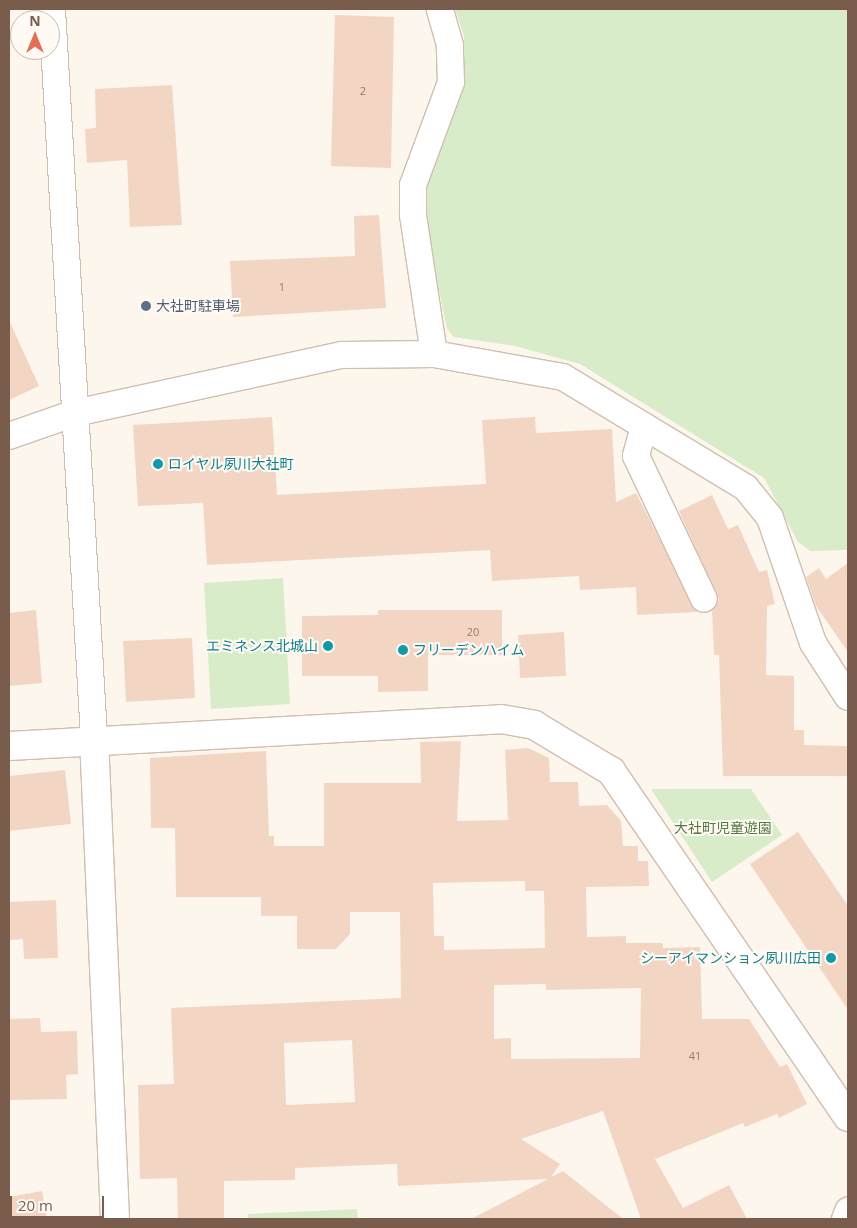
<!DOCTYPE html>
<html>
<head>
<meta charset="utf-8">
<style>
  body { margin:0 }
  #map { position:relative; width:857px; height:1228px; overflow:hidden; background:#fdf6ec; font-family:"Open Sans","Noto Sans JP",sans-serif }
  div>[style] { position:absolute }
  .green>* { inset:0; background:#d8ecc9 }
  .building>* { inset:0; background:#f3d5c3 }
  .roads { filter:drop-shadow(1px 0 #d1beb0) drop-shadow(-1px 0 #d1beb0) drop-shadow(0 1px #d1beb0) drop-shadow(0 -1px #d1beb0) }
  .minor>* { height:26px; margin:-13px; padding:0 13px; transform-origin:13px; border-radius:13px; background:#fff }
  .tertiary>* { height:28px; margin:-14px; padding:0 14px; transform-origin:14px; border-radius:14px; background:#fff }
  .dots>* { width:14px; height:14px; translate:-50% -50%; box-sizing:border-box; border:2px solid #fffaf3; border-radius:50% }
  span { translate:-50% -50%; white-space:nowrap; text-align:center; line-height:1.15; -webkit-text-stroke:4px #fffaf3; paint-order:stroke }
  .number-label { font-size:11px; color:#987a6a }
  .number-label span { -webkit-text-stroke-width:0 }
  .service-label { font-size:14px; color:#4e5e75 }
  .left { translate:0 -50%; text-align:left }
  .culture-label { font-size:14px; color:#0d838f }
  .right { translate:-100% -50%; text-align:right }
  .park-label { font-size:14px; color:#537a41 }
  .frame { position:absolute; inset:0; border:10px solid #7a5c4d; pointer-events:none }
  .north { position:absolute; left:10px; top:10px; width:50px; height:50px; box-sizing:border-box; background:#fffaf3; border:1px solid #cabbb1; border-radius:50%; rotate:0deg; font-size:14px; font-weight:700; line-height:20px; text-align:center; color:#7a5c4d }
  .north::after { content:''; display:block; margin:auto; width:18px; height:22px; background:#e76f51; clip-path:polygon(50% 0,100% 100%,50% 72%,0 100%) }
  .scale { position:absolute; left:10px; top:1196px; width:94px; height:22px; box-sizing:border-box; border:2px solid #7a5c4d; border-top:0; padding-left:6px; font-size:15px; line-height:18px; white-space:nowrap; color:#7a5c4d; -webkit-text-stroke:4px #fffaf3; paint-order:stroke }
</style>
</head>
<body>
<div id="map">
  <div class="green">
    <i style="clip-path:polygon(455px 9px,848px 9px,848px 550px,810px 551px,798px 542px,764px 478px,580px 364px,515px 346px,454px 337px,447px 329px,423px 212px,426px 179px,464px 79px,464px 36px)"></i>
    <i style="clip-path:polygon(283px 578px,290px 704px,211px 709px,204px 583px)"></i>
    <i style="clip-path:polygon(651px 789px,751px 789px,782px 835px,712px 882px)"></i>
    <i style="clip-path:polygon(357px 1209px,358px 1219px,248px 1219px,248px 1214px)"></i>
  </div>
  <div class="building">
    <i style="clip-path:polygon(335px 15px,394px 17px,391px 168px,331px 166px)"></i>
    <i style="clip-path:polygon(172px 85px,182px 225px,130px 227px,127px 160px,87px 163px,85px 129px,96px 128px,95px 89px)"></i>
    <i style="clip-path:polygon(379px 215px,386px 308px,233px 317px,230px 261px,355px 256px,354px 216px)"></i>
    <i style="clip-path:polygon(9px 320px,39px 386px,9px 400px)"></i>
    <i style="clip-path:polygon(272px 417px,277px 495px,486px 484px,482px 420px,535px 417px,536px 433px,612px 429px,616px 502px,636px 493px,697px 612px,637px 615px,636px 587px,580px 590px,579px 576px,492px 581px,490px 550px,207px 565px,203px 503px,138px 506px,133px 425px)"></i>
    <i style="clip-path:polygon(712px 495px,728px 529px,738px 525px,759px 572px,767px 570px,775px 604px,767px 606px,766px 675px,794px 676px,794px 730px,804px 730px,804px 745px,848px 746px,848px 776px,723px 776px,719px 655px,714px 655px,712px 611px,719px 600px,679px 511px)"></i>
    <i style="clip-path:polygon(848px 563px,848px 652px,816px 606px,806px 577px,819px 568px,826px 579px)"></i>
    <i style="clip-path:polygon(36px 610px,42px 683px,9px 686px,9px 613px)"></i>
    <i style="clip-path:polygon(378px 610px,502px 610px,502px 655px,428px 655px,428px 691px,378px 692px,378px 676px,302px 676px,302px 616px,378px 615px)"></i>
    <i style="clip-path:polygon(564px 632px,566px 676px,520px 678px,518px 635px)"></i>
    <i style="clip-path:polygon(192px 638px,195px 698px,126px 702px,123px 641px)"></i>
    <i style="clip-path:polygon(evenodd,461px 741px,457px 821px,508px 820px,505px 750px,528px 748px,549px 758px,550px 782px,578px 782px,579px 806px,607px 805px,621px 821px,623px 846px,638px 846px,638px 861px,648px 861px,649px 886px,586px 887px,587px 937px,626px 936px,626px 943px,663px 943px,663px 948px,700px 947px,702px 1019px,749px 1019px,780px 1067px,787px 1064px,807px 1104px,779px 1118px,777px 1114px,745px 1127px,743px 1123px,655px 1159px,683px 1208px,729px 1185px,747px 1219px,641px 1219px,603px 1111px,521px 1139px,560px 1164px,551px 1177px,563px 1171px,623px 1219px,471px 1219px,548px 1179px,398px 1186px,397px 1164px,295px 1168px,295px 1180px,224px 1181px,224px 1219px,178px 1219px,177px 1178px,140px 1179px,138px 1085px,174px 1084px,171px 1008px,401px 998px,400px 912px,350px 912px,350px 934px,336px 949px,297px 949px,297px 916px,261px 916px,261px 897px,176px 897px,175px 828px,151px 828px,150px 758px,266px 751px,269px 836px,274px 836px,274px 846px,324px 846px,324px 783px,421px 783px,420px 742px,461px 741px,525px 881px,525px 891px,544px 891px,545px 948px,444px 950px,444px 936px,434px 936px,433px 883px,525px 881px,461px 741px,546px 984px,546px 990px,641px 988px,640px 1058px,511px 1059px,511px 1038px,494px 1039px,494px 985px,546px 984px,461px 741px,352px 1040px,355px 1102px,286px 1105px,284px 1043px,352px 1040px)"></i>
    <i style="clip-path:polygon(65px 770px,71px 824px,9px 831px,9px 776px)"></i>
    <i style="clip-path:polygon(798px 832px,848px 906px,848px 1010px,750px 864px)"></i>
    <i style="clip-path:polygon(56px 900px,58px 958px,24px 959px,23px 939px,9px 940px,9px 902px)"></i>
    <i style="clip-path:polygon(40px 1018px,41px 1032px,77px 1031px,78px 1074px,66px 1075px,67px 1099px,9px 1100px,9px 1019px)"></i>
    <i style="clip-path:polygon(42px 1191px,47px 1219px,9px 1219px,9px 1197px)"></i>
  </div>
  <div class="roads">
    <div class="minor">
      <i style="left:52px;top:9px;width:730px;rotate:86.7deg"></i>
      <i style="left:434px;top:354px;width:141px;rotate:-98.6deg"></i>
      <i style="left:413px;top:215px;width:30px;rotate:-90deg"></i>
      <i style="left:413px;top:185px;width:110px;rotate:-69.7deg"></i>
      <i style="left:451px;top:82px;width:37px;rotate:-92deg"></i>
      <i style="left:450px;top:45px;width:37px;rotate:-106deg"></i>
      <i style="left:644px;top:426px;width:31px;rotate:105deg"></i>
      <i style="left:636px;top:456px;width:158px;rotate:64.6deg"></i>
      <i style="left:9px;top:436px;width:70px;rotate:-19.2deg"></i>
      <i style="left:75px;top:413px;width:273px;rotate:-12.3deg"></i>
      <i style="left:342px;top:355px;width:92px;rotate:-0.6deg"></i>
      <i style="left:434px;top:354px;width:131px;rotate:10.1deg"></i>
      <i style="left:563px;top:377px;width:214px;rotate:31.2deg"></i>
      <i style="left:746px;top:488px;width:38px;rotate:51deg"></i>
      <i style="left:770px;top:518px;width:132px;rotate:71deg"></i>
      <i style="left:813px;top:643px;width:64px;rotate:57.1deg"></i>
      <i style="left:845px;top:1219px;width:9px;rotate:-69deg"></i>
    </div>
    <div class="tertiary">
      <i style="left:94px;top:738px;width:481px;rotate:87.5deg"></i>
      <i style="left:9px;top:746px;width:493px;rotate:-3.1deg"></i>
      <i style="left:501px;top:719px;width:34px;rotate:10deg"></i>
      <i style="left:534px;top:725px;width:90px;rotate:30.9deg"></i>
      <i style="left:611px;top:771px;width:419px;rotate:55.6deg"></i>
    </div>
  </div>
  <div class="dots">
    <i style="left:146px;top:306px;background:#5c6f8a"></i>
    <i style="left:158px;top:464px;background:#0f9aa8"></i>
    <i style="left:328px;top:646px;background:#0f9aa8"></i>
    <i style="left:403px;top:650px;background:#0f9aa8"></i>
    <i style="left:831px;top:958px;background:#0f9aa8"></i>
  </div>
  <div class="number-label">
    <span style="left:363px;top:91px">2</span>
    <span style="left:282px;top:287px">1</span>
    <span style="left:473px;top:632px">20</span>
    <span style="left:695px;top:1056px">41</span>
  </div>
  <div class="service-label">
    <span class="left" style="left:156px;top:306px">大社町駐車場</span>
  </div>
  <div class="culture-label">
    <span class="left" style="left:168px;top:464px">ロイヤル夙川大社町</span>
    <span class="right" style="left:318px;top:646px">エミネンス北城山</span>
    <span class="left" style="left:413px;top:650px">フリーデンハイム</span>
    <span class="right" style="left:821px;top:958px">シーアイマンション夙川広田</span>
  </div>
  <div class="park-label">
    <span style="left:723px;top:828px">大社町児童遊園</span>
  </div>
  <div class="frame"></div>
  <div class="north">N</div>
  <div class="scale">20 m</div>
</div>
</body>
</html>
